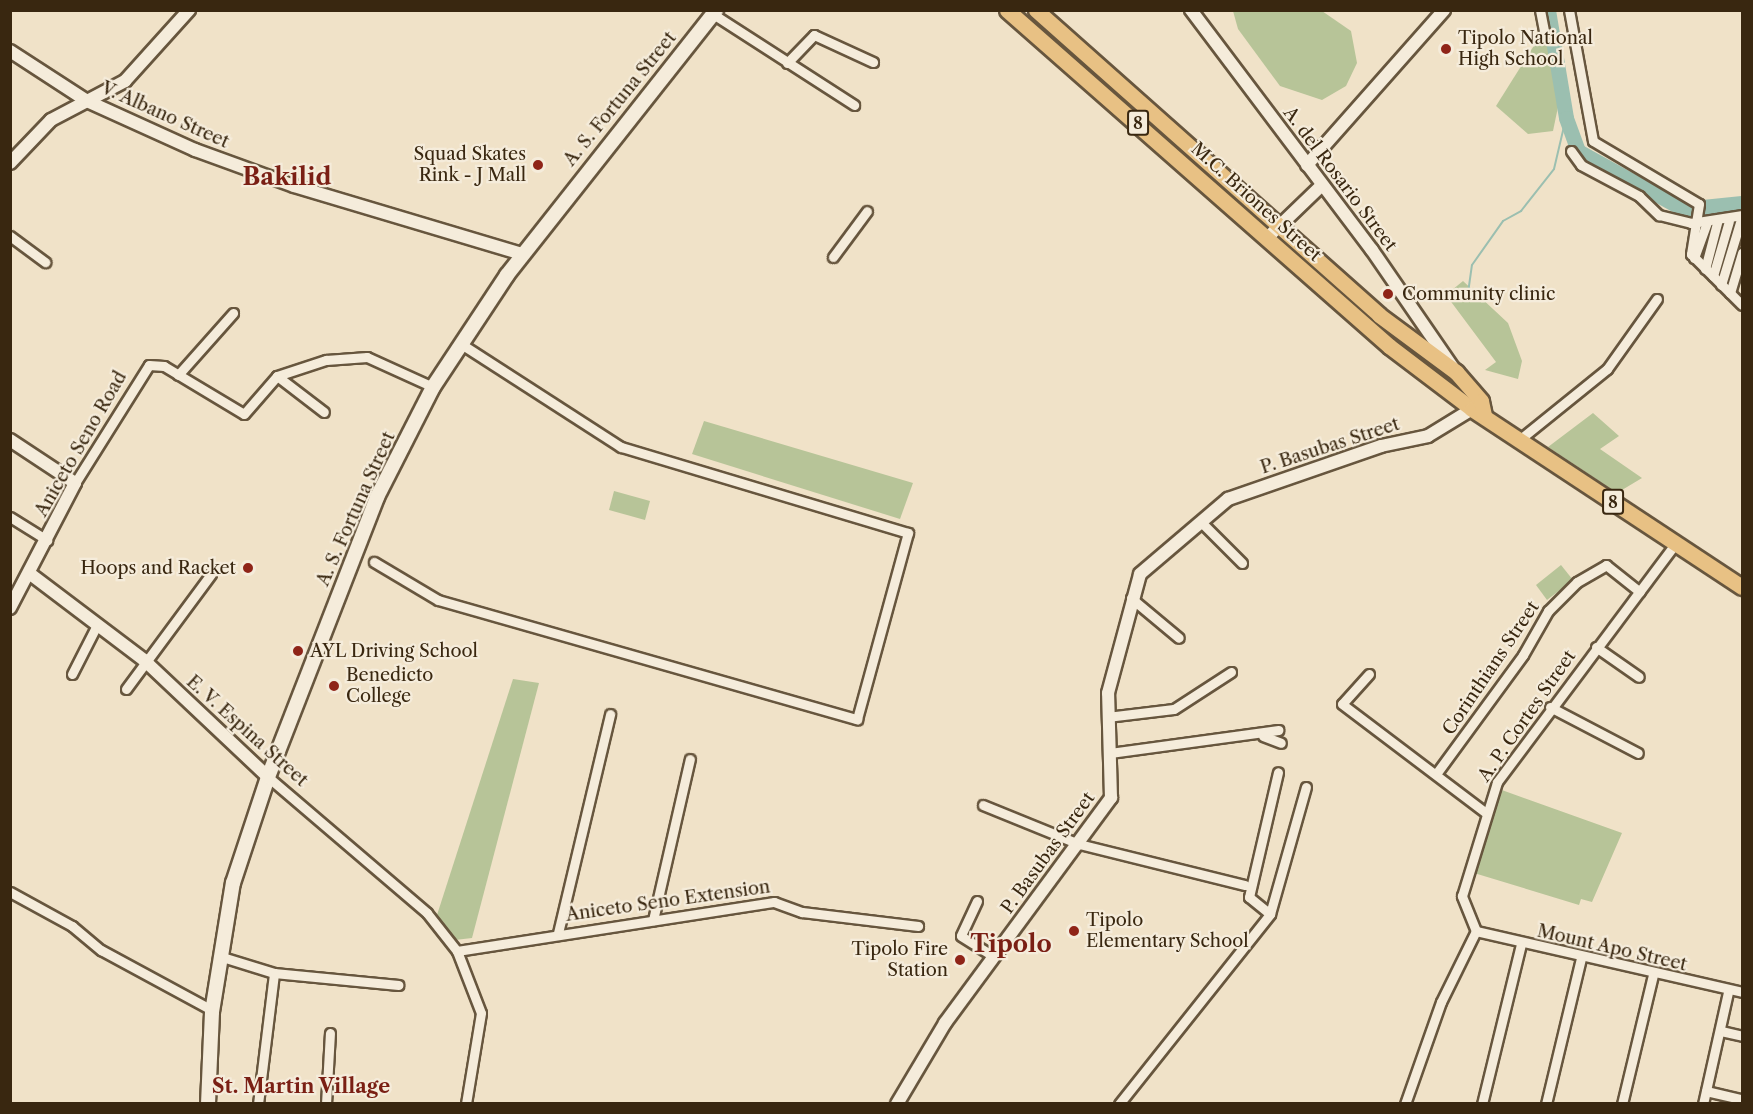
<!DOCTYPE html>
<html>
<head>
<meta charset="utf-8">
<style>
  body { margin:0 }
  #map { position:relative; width:1753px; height:1114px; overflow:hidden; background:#f0e2c8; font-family:"Libre Caslon Text",serif }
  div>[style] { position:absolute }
  .green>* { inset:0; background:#b7c498 }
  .stream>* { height:2px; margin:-1px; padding:0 1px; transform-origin:1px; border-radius:1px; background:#9bbfb0 }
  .river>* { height:15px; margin:-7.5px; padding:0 7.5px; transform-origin:7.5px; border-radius:7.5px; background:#9bbfb0 }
  .roads { filter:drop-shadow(2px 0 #67563e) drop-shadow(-2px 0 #67563e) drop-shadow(0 2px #67563e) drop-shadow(0 -2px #67563e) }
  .minor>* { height:9px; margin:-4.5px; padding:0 4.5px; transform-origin:4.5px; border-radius:4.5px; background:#f5ecdb }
  .tertiary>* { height:12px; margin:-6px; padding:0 6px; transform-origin:6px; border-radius:6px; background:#f5ecdb }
  .secondary>* { height:14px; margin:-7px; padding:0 7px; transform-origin:7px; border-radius:7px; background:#f5ecdb }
  .primary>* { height:15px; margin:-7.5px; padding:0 7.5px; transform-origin:7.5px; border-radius:7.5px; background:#e8c184 }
  .dots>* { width:16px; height:16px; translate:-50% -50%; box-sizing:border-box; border:3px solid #f5ecdb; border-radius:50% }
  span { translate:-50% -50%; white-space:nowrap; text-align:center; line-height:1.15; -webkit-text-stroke:4.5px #f5ecdb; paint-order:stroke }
  .shield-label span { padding:2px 4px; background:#f5ecdb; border:2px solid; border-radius:4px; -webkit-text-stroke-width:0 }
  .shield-label { font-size:16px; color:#392710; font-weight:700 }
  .poi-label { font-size:18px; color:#392710 }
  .left { translate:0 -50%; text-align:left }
  .right { translate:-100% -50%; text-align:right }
  .street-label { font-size:18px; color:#392710 }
  .neighbourhood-label { font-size:20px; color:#7a1f14; font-weight:700 }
  .district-label { font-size:24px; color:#7a1f14; font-weight:700 }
  .frame { position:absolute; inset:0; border:12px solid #392710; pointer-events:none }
</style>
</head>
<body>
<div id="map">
  <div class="green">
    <i style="clip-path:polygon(1322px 11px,1351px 31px,1357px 63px,1346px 86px,1322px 100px,1280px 86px,1238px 29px,1233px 11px)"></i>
    <i style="clip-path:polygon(1540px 36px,1548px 36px,1558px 107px,1553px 131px,1528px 134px,1496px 106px)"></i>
    <i style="clip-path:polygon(1463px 281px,1508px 323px,1522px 361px,1518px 379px,1485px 370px,1496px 362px,1446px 295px)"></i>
    <i style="clip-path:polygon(1593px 413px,1619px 436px,1600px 449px,1642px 478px,1617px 493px,1548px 447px)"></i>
    <i style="clip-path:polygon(704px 421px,913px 483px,900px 519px,692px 454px)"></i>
    <i style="clip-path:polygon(614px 491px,650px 501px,645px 520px,609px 510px)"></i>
    <i style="clip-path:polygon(1561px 565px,1573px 580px,1547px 600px,1536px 585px)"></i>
    <i style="clip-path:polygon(513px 679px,539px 683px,472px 938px,455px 940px,437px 915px)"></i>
    <i style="clip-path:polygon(1499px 789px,1622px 833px,1592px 902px,1581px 899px,1579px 905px,1474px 873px)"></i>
  </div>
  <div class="stream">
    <i style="left:1468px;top:293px;width:28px;rotate:-82deg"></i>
    <i style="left:1472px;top:265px;width:54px;rotate:-54.8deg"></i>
    <i style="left:1503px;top:221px;width:21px;rotate:-29deg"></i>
    <i style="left:1521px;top:211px;width:53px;rotate:-51.8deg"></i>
    <i style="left:1554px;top:169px;width:52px;rotate:-76.8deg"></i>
  </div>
  <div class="river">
    <i style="left:1548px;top:10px;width:109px;rotate:80.5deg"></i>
    <i style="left:1566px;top:118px;width:35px;rotate:70deg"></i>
    <i style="left:1578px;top:151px;width:120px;rotate:28.9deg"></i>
    <i style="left:1683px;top:209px;width:59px;rotate:-5.8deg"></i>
  </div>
  <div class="roads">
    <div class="minor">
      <i style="left:1540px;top:10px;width:26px;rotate:79deg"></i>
      <i style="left:1569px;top:10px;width:133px;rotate:79.6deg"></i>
      <i style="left:1593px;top:141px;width:123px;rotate:30.7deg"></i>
      <i style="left:1699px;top:204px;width:51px;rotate:99.1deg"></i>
      <i style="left:1691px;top:254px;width:72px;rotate:45deg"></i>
      <i style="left:713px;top:14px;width:168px;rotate:32.8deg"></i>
      <i style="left:787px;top:63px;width:39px;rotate:-46deg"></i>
      <i style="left:814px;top:35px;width:65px;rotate:24.6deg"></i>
      <i style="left:1571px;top:151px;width:17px;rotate:54deg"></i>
      <i style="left:1581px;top:165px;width:66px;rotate:28.1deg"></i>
      <i style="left:1639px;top:196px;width:28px;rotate:44deg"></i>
      <i style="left:1659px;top:215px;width:33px;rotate:14deg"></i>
      <i style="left:1691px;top:223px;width:52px;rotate:-8.9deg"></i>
      <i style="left:10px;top:236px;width:44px;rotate:36.6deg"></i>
      <i style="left:833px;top:257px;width:57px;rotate:-53.5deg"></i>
      <i style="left:1694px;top:258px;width:38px;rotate:-70deg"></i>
      <i style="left:1705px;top:269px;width:48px;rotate:-75.4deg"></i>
      <i style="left:1713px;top:276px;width:57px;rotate:-73.8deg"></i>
      <i style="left:1721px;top:285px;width:72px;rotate:-73.1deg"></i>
      <i style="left:1730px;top:293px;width:42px;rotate:-73.3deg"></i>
      <i style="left:178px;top:375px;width:83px;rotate:-48.4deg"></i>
      <i style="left:277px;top:376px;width:59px;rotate:37.5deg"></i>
      <i style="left:1519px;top:440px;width:113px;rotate:-38.9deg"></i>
      <i style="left:1607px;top:369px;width:86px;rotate:-54.5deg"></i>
      <i style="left:75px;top:483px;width:139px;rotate:-57.9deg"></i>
      <i style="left:149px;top:365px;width:15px;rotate:4deg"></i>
      <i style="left:164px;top:366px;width:93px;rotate:31deg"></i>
      <i style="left:244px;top:414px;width:50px;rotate:-49deg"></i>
      <i style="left:277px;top:376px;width:52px;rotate:-18.1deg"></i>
      <i style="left:326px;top:360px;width:41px;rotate:-4.2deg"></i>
      <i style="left:367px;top:357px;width:72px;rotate:24.4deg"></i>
      <i style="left:10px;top:517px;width:44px;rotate:31.9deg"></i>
      <i style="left:1201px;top:522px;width:58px;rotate:45deg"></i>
      <i style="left:374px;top:562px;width:74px;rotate:30.7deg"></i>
      <i style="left:438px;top:600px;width:436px;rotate:15.9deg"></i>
      <i style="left:857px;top:719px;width:193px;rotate:-74.7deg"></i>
      <i style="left:908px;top:533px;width:300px;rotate:-163.3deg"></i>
      <i style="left:621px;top:447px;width:190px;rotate:-147.2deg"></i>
      <i style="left:1131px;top:598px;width:62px;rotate:39.8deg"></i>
      <i style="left:1596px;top:647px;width:52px;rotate:34.9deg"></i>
      <i style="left:72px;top:674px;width:55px;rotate:-63deg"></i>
      <i style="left:1369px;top:674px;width:40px;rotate:132deg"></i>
      <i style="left:1342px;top:704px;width:179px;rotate:37.1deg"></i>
      <i style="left:126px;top:689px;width:143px;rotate:-53.5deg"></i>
      <i style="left:1550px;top:707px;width:99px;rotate:27.6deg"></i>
      <i style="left:1107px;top:717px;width:67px;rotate:-6.8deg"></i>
      <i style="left:1174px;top:709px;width:68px;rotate:-33deg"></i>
      <i style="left:1263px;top:736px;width:19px;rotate:21deg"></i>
      <i style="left:1110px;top:753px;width:170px;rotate:-7.8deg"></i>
      <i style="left:1436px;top:774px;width:147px;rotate:-53.8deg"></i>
      <i style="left:1523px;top:655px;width:51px;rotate:-60.4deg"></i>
      <i style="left:1548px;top:611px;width:41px;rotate:-45deg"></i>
      <i style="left:1577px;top:582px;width:34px;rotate:-30deg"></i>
      <i style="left:1606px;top:565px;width:43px;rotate:38.5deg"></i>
      <i style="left:268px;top:777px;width:209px;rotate:40.5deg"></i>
      <i style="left:427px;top:913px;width:48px;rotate:51.7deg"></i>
      <i style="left:457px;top:951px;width:66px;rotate:68.8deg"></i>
      <i style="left:481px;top:1013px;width:92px;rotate:99.4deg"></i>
      <i style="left:983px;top:805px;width:104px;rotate:22.1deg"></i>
      <i style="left:1079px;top:844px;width:171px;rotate:13.9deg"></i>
      <i style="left:10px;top:892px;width:71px;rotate:28.7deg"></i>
      <i style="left:72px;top:926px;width:38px;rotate:40deg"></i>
      <i style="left:101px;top:950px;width:126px;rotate:28.4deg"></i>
      <i style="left:977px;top:901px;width:38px;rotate:115deg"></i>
      <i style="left:961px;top:936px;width:39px;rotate:32deg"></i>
      <i style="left:1270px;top:914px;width:27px;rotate:-141deg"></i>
      <i style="left:1249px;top:897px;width:128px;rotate:-76.9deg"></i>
      <i style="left:653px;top:920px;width:165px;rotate:-77.1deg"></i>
      <i style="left:1476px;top:931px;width:38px;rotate:-112deg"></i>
      <i style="left:1462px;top:896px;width:119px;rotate:-72.9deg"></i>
      <i style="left:1497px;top:782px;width:299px;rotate:-53.2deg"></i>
      <i style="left:1476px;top:931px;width:273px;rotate:12.9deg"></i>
      <i style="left:558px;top:933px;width:225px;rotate:-76.6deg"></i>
      <i style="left:457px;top:951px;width:321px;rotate:-8.8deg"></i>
      <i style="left:774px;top:902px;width:30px;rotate:20deg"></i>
      <i style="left:802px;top:912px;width:117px;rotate:6.9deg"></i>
      <i style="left:219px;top:956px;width:58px;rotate:17.2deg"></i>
      <i style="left:274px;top:973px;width:125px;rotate:5.5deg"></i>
      <i style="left:1721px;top:1031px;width:22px;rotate:13deg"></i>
      <i style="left:1706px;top:1091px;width:37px;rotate:13deg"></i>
      <i style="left:258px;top:1104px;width:132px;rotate:-83deg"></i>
      <i style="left:326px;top:1104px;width:71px;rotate:-86.8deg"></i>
      <i style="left:1119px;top:1104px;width:243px;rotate:-51.5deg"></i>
      <i style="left:1270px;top:914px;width:132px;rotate:-74.2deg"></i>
      <i style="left:1405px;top:1104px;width:108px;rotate:-70.6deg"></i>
      <i style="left:1441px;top:1002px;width:79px;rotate:-63.8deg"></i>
      <i style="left:1482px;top:1104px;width:165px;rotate:-76.3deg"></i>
      <i style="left:1546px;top:1104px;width:150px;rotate:-76.5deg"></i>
      <i style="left:1622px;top:1104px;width:133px;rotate:-76.5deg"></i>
      <i style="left:1703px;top:1104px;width:115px;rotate:-77.4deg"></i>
    </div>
    <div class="tertiary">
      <i style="left:1191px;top:10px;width:301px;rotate:53deg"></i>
      <i style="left:1372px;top:250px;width:148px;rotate:55.5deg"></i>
      <i style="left:10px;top:51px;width:92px;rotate:33deg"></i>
      <i style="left:87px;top:101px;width:119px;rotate:24.4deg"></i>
      <i style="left:195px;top:150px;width:105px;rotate:20deg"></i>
      <i style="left:294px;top:186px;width:238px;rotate:16.6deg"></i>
      <i style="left:10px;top:163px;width:59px;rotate:-46.4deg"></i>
      <i style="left:51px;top:120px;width:84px;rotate:-27.8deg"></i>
      <i style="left:125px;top:81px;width:96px;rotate:-48deg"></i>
      <i style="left:1307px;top:165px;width:207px;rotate:-48.5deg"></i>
      <i style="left:1267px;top:238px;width:76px;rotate:-43.9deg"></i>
      <i style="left:10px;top:440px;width:78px;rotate:33.5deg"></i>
      <i style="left:75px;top:483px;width:141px;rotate:117.5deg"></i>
      <i style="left:29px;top:573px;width:144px;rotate:37.1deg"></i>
      <i style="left:144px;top:660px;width:170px;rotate:43.3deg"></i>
      <i style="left:897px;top:1104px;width:94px;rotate:-59.3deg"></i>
      <i style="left:945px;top:1023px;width:280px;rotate:-53.6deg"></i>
      <i style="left:1111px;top:798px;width:105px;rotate:-91.6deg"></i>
      <i style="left:1108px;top:693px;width:123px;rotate:-74.9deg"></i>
      <i style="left:1140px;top:574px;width:116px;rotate:-40.4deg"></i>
      <i style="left:1228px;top:499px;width:162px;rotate:-19.1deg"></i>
      <i style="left:1381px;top:446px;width:48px;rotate:-12deg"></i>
      <i style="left:1428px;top:436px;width:52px;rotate:-31.5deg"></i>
    </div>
    <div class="secondary">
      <i style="left:208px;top:1104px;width:92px;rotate:-87.5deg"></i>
      <i style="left:212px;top:1012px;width:131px;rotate:-80.8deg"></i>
      <i style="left:233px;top:883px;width:112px;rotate:-71.7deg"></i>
      <i style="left:268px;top:777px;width:300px;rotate:-68.7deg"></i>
      <i style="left:377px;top:497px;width:123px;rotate:-63deg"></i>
      <i style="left:433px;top:387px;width:134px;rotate:-56.5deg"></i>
      <i style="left:507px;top:275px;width:337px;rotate:-51.7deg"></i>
    </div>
    <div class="primary">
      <i style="left:1007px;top:10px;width:509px;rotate:41.33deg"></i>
      <i style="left:1389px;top:346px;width:104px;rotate:37.2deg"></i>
      <i style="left:1472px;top:409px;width:323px;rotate:33.4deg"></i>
      <i style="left:1036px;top:10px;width:459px;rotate:41.6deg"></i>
      <i style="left:1379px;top:315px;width:96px;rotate:36.5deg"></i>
      <i style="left:1456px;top:372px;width:38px;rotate:49deg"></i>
      <i style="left:1481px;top:401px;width:14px;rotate:78deg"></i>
    </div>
  </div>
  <div class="dots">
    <i style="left:1446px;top:49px;background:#8f2418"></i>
    <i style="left:538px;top:165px;background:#8f2418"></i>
    <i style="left:1388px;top:294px;background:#8f2418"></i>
    <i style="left:248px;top:568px;background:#8f2418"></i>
    <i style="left:298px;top:651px;background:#8f2418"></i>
    <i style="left:334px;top:686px;background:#8f2418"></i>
    <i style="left:1074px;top:931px;background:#8f2418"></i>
    <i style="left:960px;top:960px;background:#8f2418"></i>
  </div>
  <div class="shield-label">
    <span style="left:1138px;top:123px">8</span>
    <span style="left:1613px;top:502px">8</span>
  </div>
  <div class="poi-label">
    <span class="left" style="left:1458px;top:49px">Tipolo National<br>High School</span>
    <span class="right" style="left:526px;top:165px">Squad Skates<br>Rink - J Mall</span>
    <span class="left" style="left:1402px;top:294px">Community clinic</span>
    <span class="right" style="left:236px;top:568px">Hoops and Racket</span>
    <span class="left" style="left:310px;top:651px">AYL Driving School</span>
    <span class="left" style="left:346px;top:686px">Benedicto<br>College</span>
    <span class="left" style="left:1086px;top:931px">Tipolo<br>Elementary School</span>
    <span class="right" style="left:948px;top:960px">Tipolo Fire<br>Station</span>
  </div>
  <div class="street-label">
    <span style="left:620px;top:99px;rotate:-51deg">A. S. Fortuna Street</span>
    <span style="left:165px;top:115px;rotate:24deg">V. Albano Street</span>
    <span style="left:1340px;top:179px;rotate:53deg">A. del Rosario Street</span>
    <span style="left:1256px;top:202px;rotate:42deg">M.C. Briones Street</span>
    <span style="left:81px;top:444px;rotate:-60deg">Aniceto Seno Road</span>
    <span style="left:1330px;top:446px;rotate:-18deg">P. Basubas Street</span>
    <span style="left:356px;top:509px;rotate:-66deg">A. S. Fortuna Street</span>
    <span style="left:1491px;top:668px;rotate:-56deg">Corinthians Street</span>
    <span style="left:1527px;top:716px;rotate:-55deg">A. P. Cortes Street</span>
    <span style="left:247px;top:731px;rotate:42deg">E. V. Espina Street</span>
    <span style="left:1048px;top:853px;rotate:-54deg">P. Basubas Street</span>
    <span style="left:668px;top:901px;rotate:-8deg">Aniceto Seno Extension</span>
    <span style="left:1612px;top:948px;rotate:13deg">Mount Apo Street</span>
  </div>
  <div class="neighbourhood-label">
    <span style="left:301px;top:1086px">St. Martin Village</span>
  </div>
  <div class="district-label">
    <span style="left:287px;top:177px">Bakilid</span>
    <span style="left:1011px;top:944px">Tipolo</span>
  </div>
  <div class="frame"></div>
</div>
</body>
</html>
